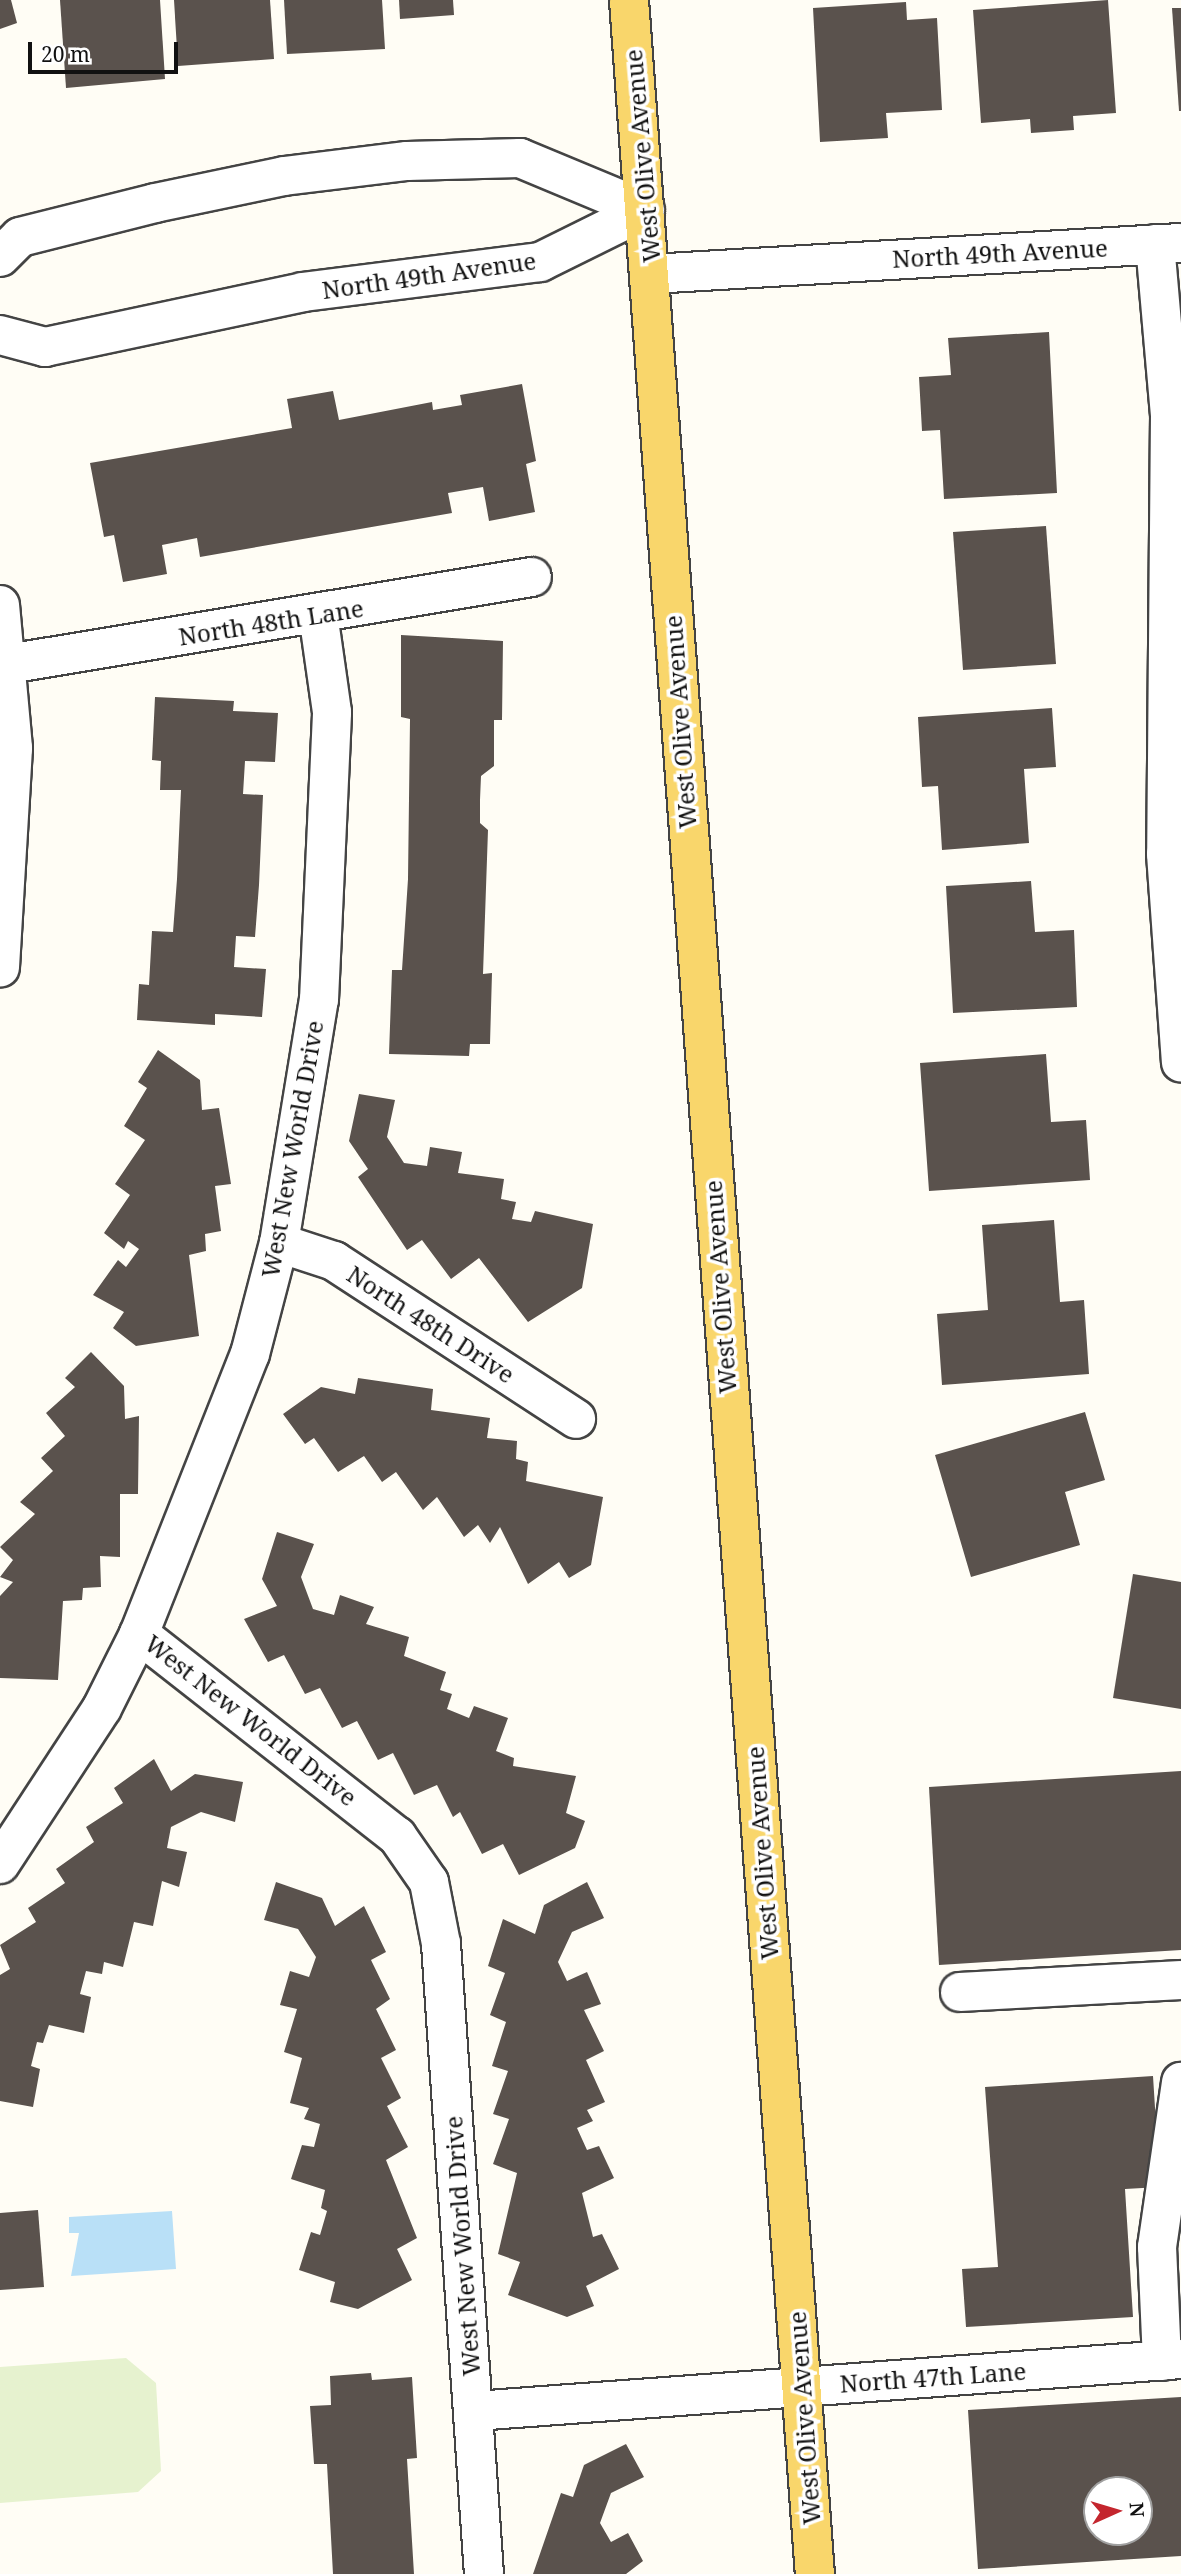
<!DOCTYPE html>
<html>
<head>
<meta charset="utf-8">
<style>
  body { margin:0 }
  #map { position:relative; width:1181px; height:2574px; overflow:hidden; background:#fffdf5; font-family:"Noto Serif",serif }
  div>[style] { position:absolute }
  .pitch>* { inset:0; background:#e6f2cf }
  .water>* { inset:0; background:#b9e0f7 }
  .building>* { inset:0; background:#5a524d }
  .roads { filter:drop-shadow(2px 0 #444) drop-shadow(-2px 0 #444) drop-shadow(0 2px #444) drop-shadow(0 -2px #444) }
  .minor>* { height:38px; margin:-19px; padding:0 19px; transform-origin:19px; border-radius:19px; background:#fff }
  .major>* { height:38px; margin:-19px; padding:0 19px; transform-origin:19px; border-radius:19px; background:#f9d66b }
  span { translate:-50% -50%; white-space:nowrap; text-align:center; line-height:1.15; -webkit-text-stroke:7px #fff; paint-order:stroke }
  .street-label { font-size:24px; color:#111 }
  .north { position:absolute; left:1083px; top:2476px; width:70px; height:70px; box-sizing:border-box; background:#fff; border:2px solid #a0a0a0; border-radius:50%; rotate:86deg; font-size:19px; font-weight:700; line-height:28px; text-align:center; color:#111 }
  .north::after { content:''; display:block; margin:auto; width:24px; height:32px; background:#c4262e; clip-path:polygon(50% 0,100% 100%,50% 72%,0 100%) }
  .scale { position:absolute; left:28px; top:42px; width:150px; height:32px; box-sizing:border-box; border:4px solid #111; border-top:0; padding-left:9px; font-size:21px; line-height:24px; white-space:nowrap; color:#111; -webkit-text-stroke:5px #fff; paint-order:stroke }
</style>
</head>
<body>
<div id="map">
  <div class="pitch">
    <i style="clip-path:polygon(126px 2358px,156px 2383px,161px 2471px,138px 2492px,0 2503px,0 2367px)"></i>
  </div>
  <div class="water">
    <i style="clip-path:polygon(172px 2211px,176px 2269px,71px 2276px,79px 2233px,69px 2233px,69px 2217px)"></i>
  </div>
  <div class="building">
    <i style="clip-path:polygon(0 0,11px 0,17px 23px,0 29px)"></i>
    <i style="clip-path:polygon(60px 0,160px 0,165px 79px,66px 88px)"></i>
    <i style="clip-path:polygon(174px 0,270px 0,274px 59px,178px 66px)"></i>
    <i style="clip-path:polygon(284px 0,382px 0,385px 49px,287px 54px)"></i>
    <i style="clip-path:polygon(399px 0,453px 0,454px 15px,400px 19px)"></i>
    <i style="clip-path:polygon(1108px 0,1116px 113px,1073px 116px,1074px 130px,1031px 133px,1030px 119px,981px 123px,973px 10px)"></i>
    <i style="clip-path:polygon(906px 2px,907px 20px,937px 18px,942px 110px,886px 113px,888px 138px,820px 142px,813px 8px)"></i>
    <i style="clip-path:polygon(1172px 8px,1181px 8px,1181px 111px,1179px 111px)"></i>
    <i style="clip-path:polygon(1049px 332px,1057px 493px,944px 499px,940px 430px,922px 431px,919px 377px,951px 375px,948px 338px)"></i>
    <i style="clip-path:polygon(522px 384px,536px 461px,526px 464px,535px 512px,489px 521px,483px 487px,448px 493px,452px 513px,200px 557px,197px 538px,162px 545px,167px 574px,123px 582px,114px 535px,104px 537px,90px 463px,292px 428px,287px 399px,333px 391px,339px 420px,432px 402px,433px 410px,462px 405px,460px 395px)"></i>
    <i style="clip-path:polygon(1046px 526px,1056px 664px,963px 670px,953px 532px)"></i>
    <i style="clip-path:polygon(401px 635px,503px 641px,502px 720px,494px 720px,494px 766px,481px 776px,480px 800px,480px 823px,488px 830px,483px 974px,492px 973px,490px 1044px,470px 1044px,469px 1056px,389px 1054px,392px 970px,402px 970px,408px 879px,410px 719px,401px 717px)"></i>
    <i style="clip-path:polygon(155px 697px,234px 701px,233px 711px,278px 713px,275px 762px,245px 761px,243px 794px,263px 795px,259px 885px,255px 937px,236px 936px,234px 967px,266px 969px,262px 1017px,215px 1014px,215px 1025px,137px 1020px,139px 984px,149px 985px,152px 931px,173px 932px,177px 879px,181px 790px,160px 790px,161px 761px,152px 760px)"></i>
    <i style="clip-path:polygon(1052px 708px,1056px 767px,1024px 769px,1029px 843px,942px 850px,938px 786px,922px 787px,918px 717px)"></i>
    <i style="clip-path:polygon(1031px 881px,1035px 932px,1074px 930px,1077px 1007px,953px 1013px,946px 886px)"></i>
    <i style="clip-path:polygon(158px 1050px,200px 1080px,202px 1110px,219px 1108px,231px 1184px,215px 1186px,221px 1231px,205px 1234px,206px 1251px,189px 1255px,199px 1336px,136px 1346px,113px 1328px,124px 1312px,93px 1295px,118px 1260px,126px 1267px,139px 1249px,128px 1241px,124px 1249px,104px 1233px,130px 1195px,115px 1184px,145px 1140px,124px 1126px,147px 1088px,138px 1082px)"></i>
    <i style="clip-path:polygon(1046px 1054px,1051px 1122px,1086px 1120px,1090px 1180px,929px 1191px,920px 1063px)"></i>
    <i style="clip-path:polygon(359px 1094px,395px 1100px,387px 1137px,404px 1163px,427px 1166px,430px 1147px,462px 1152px,458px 1173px,504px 1179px,501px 1199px,516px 1202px,512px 1219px,531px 1222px,535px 1211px,593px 1224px,582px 1288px,528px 1322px,479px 1258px,451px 1279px,422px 1240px,407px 1250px,358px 1177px,368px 1169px,349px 1141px)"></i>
    <i style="clip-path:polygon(1054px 1220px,1060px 1302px,1084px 1300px,1089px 1374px,942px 1385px,937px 1314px,988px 1310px,982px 1225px)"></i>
    <i style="clip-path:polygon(91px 1352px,124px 1386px,125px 1419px,139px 1416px,138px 1494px,120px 1494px,120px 1557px,100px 1556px,101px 1587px,83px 1588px,82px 1600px,63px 1601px,58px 1680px,0 1678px,0 1596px,13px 1582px,0 1577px,13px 1560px,0 1547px,35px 1514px,20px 1502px,53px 1471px,41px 1458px,65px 1436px,46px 1413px,75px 1387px,65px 1378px)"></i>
    <i style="clip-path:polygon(358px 1378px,433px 1389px,431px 1410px,490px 1418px,487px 1438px,517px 1441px,516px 1459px,528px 1462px,526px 1481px,603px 1497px,591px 1565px,569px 1578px,559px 1562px,528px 1584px,500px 1527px,490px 1543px,478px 1525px,464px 1537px,437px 1497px,423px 1510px,396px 1472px,382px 1482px,364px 1456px,338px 1472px,314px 1438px,305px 1444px,283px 1414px,321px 1387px,355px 1394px)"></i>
    <i style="clip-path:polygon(1085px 1412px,1105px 1480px,1065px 1492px,1080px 1545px,971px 1577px,935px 1455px)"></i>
    <i style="clip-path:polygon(277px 1532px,314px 1544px,301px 1577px,313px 1609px,334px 1615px,340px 1595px,374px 1607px,366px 1624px,409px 1637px,404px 1656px,446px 1672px,440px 1690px,452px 1694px,447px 1709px,469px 1718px,474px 1706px,508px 1718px,496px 1751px,514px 1758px,513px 1766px,576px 1776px,566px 1813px,585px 1821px,575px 1848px,519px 1875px,503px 1844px,482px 1854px,460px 1812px,453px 1817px,437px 1785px,414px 1795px,393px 1753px,378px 1760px,357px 1721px,342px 1728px,320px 1688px,305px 1694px,284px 1655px,268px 1662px,244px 1619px,277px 1606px,262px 1579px)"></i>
    <i style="clip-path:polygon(1133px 1574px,1181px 1582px,1181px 1709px,1113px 1698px)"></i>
    <i style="clip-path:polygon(154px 1759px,171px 1791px,195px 1774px,243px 1782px,235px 1822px,201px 1812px,171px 1827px,167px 1848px,187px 1852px,179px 1887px,162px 1881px,153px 1926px,134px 1922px,123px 1967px,104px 1962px,102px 1974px,86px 1971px,80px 1994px,91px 1997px,84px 2033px,49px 2025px,43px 2043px,37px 2042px,31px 2066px,40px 2069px,33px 2107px,0 2101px,0 1975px,10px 1969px,0 1945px,36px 1922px,28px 1908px,65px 1883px,56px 1869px,94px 1842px,86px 1827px,123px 1803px,114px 1788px)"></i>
    <i style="clip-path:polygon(1181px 1771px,1181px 1950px,939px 1965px,929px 1787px)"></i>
    <i style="clip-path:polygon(276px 1882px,322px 1898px,335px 1926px,364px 1906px,386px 1952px,371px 1960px,390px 1999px,376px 2009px,396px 2050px,381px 2058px,401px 2098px,387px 2106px,408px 2147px,386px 2160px,417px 2238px,397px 2249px,412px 2280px,358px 2309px,330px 2302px,335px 2282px,299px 2270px,311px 2232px,320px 2235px,327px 2211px,321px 2208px,325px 2190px,291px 2179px,302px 2145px,314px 2147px,320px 2124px,304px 2119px,309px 2108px,290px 2103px,302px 2058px,284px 2052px,297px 2009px,280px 2005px,290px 1971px,309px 1977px,316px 1957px,298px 1929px,264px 1920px)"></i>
    <i style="clip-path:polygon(587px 1882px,604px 1918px,572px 1932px,558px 1962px,567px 1981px,587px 1972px,601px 2004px,584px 2010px,604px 2051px,586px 2060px,605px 2102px,587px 2110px,593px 2121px,577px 2128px,587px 2150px,599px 2146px,614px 2178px,582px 2193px,593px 2237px,602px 2234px,619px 2269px,586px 2286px,594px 2306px,567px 2317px,508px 2295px,520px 2262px,498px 2254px,517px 2173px,493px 2164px,509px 2119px,493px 2114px,508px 2071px,492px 2066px,506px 2022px,490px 2015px,505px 1973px,488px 1966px,503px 1919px,535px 1934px,544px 1905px)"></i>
    <i style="clip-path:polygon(1153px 2076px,1160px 2187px,1125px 2189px,1133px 2317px,966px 2327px,962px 2269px,998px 2267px,985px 2087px)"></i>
    <i style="clip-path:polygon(38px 2210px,44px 2287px,0 2290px,0 2213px)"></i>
    <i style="clip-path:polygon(371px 2373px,372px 2380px,412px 2377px,417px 2458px,407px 2459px,414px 2574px,333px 2574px,327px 2464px,314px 2464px,310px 2406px,331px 2405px,330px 2376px)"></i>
    <i style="clip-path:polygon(evenodd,1181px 2397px,1181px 2556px,978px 2569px,968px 2410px,1181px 2397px,1097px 2490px,1139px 2490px,1139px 2532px,1097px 2532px,1097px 2490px)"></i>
    <i style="clip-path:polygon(626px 2444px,644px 2477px,611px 2493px,600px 2523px,611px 2542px,628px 2533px,643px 2561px,626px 2574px,533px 2574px,561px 2493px,573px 2497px,584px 2465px)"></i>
  </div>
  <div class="roads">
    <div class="minor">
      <i style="left:1155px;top:244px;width:173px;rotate:85deg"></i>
      <i style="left:1170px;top:416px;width:438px;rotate:90.5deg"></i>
      <i style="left:1166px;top:854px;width:209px;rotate:85.9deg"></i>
      <i style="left:0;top:257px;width:28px;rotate:-45deg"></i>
      <i style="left:20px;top:237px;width:139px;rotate:-14.1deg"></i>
      <i style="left:155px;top:203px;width:132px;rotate:-11.8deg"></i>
      <i style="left:284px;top:176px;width:124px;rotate:-7deg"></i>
      <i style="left:407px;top:161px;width:113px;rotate:-1.5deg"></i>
      <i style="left:520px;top:158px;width:135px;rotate:22.6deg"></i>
      <i style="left:651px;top:274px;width:530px;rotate:-3.35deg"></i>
      <i style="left:0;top:335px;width:47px;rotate:14.9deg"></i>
      <i style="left:45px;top:347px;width:264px;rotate:-12deg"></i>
      <i style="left:303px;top:292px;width:239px;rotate:-7.2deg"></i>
      <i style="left:540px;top:262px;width:117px;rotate:-26.3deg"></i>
      <i style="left:0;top:605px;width:144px;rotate:84.8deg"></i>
      <i style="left:13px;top:748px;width:220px;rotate:93.4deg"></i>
      <i style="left:8px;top:664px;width:531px;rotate:-9.43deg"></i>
      <i style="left:279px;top:1243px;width:58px;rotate:18.1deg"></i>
      <i style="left:334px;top:1261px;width:289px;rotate:33.1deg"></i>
      <i style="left:139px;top:1634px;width:328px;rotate:38.1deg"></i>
      <i style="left:397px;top:1836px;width:56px;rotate:55.2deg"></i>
      <i style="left:429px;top:1882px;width:63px;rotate:79deg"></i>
      <i style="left:441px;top:1944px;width:631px;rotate:86.1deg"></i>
      <i style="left:0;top:1864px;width:186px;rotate:-56.8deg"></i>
      <i style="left:102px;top:1708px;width:83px;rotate:-63.4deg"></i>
      <i style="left:139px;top:1634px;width:301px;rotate:-68.4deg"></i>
      <i style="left:250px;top:1354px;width:115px;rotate:-75.4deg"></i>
      <i style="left:279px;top:1243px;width:246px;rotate:-80.7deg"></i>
      <i style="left:319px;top:1000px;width:288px;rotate:-87.4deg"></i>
      <i style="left:332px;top:712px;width:99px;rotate:-98.1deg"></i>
      <i style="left:960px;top:1992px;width:221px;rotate:-3.1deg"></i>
      <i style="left:1162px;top:2361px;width:114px;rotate:-92.5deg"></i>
      <i style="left:1157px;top:2247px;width:167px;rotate:-81.7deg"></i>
      <i style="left:475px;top:2411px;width:708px;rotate:-4.21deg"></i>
    </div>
    <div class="major">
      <i style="left:629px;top:0;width:2581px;rotate:85.87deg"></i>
    </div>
  </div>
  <div class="street-label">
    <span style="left:642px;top:156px;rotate:-95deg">West Olive Avenue</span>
    <span style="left:1000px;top:253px;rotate:-3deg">North 49th Avenue</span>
    <span style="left:429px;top:275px;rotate:-8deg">North 49th Avenue</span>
    <span style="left:271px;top:622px;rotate:-9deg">North 48th Lane</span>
    <span style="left:680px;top:722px;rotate:-94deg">West Olive Avenue</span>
    <span style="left:292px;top:1149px;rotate:-80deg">West New World Drive</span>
    <span style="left:720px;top:1287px;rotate:-94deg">West Olive Avenue</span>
    <span style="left:431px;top:1324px;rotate:33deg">North 48th Drive</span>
    <span style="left:251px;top:1720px;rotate:38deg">West New World Drive</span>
    <span style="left:762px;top:1853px;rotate:-94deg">West Olive Avenue</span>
    <span style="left:462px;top:2246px;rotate:-94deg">West New World Drive</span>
    <span style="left:933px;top:2377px;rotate:-4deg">North 47th Lane</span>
    <span style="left:804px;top:2418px;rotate:-94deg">West Olive Avenue</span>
  </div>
  <div class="north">N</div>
  <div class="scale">20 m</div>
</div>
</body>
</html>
